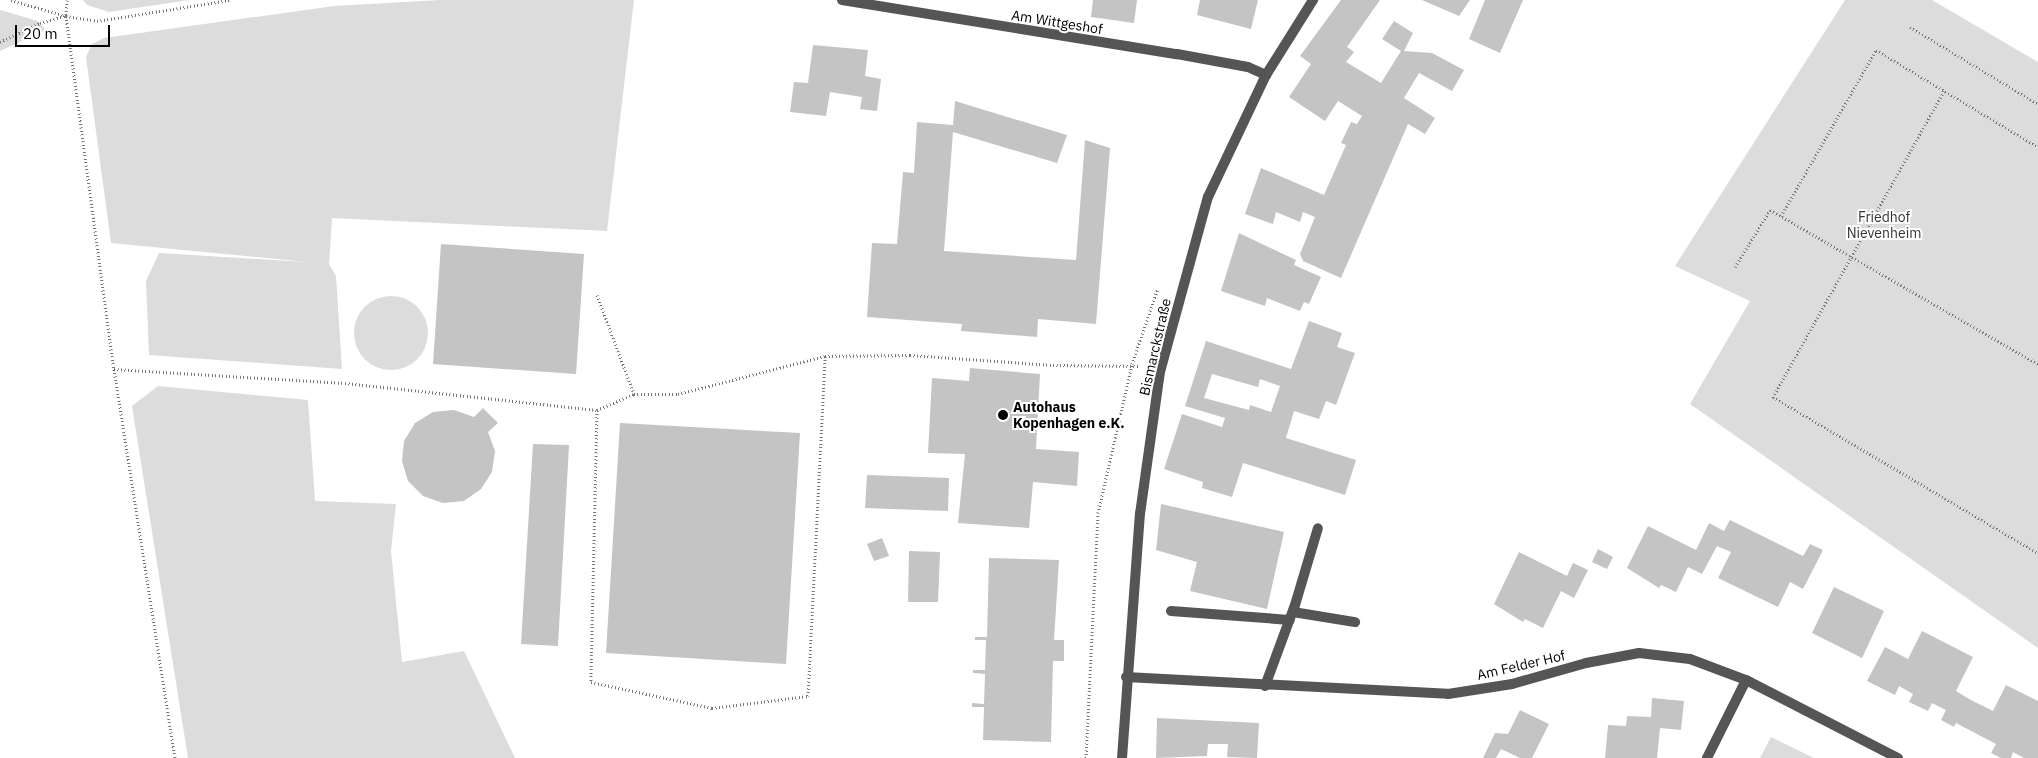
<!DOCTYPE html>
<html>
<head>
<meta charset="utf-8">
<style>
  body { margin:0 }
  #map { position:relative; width:2038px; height:758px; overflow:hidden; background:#fff; font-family:"IBM Plex Sans",sans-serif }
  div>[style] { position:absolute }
  .green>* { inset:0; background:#dcdcdc }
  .round { border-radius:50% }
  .building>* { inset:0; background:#c4c4c4 }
  .path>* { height:3px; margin-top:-1.5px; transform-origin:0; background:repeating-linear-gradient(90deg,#777 0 1px,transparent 0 3.5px) }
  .service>* { height:10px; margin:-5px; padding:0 5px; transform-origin:5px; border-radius:5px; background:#555 }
  .minor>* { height:10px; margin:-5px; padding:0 5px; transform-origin:5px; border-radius:5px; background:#555 }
  .tertiary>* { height:10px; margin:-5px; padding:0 5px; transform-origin:5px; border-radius:5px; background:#555 }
  .dots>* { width:14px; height:14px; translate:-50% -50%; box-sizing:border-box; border:2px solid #fff; border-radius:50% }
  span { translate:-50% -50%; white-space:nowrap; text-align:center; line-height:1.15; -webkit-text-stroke:4px #fff; paint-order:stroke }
  .street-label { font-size:14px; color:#000 }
  .park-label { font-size:14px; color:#333 }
  .poi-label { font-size:14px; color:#000; font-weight:700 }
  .left { translate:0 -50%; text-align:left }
  .scale { position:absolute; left:15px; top:25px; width:95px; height:22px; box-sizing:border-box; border:2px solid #000; border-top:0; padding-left:6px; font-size:15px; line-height:18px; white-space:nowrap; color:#000; -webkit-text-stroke:4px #fff; paint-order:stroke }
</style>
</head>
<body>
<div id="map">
  <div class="green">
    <i style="clip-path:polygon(83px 0,189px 0,109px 12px,87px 5px)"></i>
    <i style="clip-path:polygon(440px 0,634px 0,607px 231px,332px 218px,329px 264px,336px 276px,342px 369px,149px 355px,146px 281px,159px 253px,307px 262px,111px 243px,86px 57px,92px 44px,104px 38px,334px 6px)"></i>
    <i style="clip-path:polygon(1845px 0,1932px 0,2038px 62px,2038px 648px,1690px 404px,1750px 301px,1675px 266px)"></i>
    <i style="clip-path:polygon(0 10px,38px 21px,46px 30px,0 51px)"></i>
    <i class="round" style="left:354px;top:296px;width:74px;height:74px"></i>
    <i style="clip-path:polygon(158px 386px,308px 400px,315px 501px,396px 504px,391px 551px,402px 662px,464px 651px,515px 758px,188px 758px,132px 406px)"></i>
    <i style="clip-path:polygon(1771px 737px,1814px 758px,1760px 758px)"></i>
  </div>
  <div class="building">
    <i style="clip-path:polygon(1093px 0,1137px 0,1134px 23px,1091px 17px)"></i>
    <i style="clip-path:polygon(1200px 0,1258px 0,1251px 29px,1197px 15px)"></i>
    <i style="clip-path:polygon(1341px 0,1380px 0,1347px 47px,1354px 52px,1346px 62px,1381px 83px,1401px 51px,1382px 39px,1394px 21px,1413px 33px,1404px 51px,1432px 53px,1464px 70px,1452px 91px,1419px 73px,1404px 98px,1435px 118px,1425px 134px,1408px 124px,1341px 278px,1303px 261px,1300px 254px,1315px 217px,1303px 212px,1300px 222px,1276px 212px,1273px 224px,1245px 214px,1261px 168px,1324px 195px,1346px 145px,1341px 143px,1351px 122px,1357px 124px,1362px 116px,1338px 101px,1325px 121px,1289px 97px,1311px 64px,1300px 56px)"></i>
    <i style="clip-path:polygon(1422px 0,1470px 0,1459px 16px)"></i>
    <i style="clip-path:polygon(1485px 0,1523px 0,1500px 53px,1469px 39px)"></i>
    <i style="clip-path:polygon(813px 45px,868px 50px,865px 76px,881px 79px,877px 111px,860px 109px,862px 97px,830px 92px,826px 116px,790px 112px,794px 82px,808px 83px)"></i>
    <i style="clip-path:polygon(955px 101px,1067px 135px,1057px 163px,953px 132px,944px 251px,1076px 260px,1085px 140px,1110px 148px,1096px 324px,1038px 319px,1037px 337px,961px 331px,962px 324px,867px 317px,872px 243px,897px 244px,903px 172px,914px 173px,917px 122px,953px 125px)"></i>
    <i style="clip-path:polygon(1239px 233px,1296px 260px,1294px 265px,1321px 277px,1309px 304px,1304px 302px,1300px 311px,1267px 298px,1265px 306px,1221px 291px)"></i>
    <i style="clip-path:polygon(441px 244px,584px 254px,576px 374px,433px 364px)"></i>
    <i style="clip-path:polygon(evenodd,1309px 321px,1342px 333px,1337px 347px,1355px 353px,1336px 405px,1326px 401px,1319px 419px,1294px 411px,1286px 438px,1356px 460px,1345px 495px,1243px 463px,1232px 497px,1202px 488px,1203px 482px,1164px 469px,1182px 414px,1222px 427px,1225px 418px,1185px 406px,1206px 341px,1291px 369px,1309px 321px,1212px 374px,1258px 387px,1260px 379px,1280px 386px,1271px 412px,1250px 405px,1249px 410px,1204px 398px,1212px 374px)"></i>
    <i style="clip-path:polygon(970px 368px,1040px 374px,1036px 449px,1079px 452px,1077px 486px,1033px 482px,1029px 528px,958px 523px,965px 454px,928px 453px,932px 378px,969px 381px)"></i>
    <i style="clip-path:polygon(483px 408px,498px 423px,488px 432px,495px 451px,492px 472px,481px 489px,464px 501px,443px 503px,423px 496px,408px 481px,402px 461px,404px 441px,415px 423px,433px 412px,454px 410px,474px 417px)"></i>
    <i style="clip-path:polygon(620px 423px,800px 433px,786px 664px,606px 653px)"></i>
    <i style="clip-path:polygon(533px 444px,569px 445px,558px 646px,521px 644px)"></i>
    <i style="clip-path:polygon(867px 475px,949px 478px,948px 511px,865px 508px)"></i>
    <i style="clip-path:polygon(1161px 504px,1284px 532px,1267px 609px,1190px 591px,1197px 562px,1156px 550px)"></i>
    <i style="clip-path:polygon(1730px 520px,1803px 556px,1810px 544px,1823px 550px,1803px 589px,1790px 582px,1778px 607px,1718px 578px,1731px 552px,1717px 546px,1702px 574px,1688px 567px,1676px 592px,1661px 585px,1659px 588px,1627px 568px,1648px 526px,1696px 550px,1709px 523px,1724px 531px)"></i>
    <i style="clip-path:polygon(882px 538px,889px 556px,874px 561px,867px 544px)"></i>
    <i style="clip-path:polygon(1598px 549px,1613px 557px,1607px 569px,1592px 562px)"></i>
    <i style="clip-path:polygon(909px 551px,940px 552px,938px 602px,908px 602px)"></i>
    <i style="clip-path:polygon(1519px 552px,1567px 576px,1573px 563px,1588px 570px,1574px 598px,1561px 591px,1543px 628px,1525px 619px,1523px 622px,1494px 604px)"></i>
    <i style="clip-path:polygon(989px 558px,1059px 560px,1054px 640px,1064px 640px,1064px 661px,1053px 661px,1051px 742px,983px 740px,984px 707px,972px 707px,972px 703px,984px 704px,985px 674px,973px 673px,973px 670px,985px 670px,986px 640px,975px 640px,975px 637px,987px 637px)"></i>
    <i style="clip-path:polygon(1834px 587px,1884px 611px,1862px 658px,1812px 633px)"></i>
    <i style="clip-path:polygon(1922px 631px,1973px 657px,1956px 691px,1969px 699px,1993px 711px,2006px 685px,2038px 701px,2038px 758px,2024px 758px,2013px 752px,2011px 758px,2001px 758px,1991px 753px,1996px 744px,1956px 723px,1954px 727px,1941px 720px,1946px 710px,1932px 703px,1928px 711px,1909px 702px,1913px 694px,1899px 686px,1895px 695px,1867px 681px,1885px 647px,1908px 659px)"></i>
    <i style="clip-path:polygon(1652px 698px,1684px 701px,1681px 730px,1660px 728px,1657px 758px,1605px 758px,1608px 725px,1626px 726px,1627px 716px,1651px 717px)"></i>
    <i style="clip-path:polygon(1520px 710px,1549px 724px,1532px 758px,1520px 758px,1501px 749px,1496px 758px,1483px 758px,1495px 733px,1508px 734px)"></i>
    <i style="clip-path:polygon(1157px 718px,1259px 723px,1257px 758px,1227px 757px,1228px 744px,1208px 744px,1207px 756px,1156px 758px)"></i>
  </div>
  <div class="path">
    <i style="left:11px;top:0;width:57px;rotate:16.2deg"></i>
    <i style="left:66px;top:16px;width:31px;rotate:9deg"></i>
    <i style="left:97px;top:21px;width:134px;rotate:-9deg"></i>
    <i style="left:67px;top:0;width:16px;rotate:94deg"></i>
    <i style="left:66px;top:16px;width:356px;rotate:82.3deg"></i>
    <i style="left:114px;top:369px;width:394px;rotate:81.1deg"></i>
    <i style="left:1910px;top:27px;width:149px;rotate:31deg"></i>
    <i style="left:0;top:42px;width:44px;rotate:-25.4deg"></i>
    <i style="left:40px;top:23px;width:26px;rotate:-16deg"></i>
    <i style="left:1944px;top:91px;width:351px;rotate:119.2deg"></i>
    <i style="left:1773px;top:397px;width:308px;rotate:30.5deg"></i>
    <i style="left:1781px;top:216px;width:191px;rotate:-60.2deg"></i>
    <i style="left:1876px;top:50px;width:189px;rotate:30.9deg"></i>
    <i style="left:1735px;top:267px;width:67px;rotate:-58.4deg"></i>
    <i style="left:1770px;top:210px;width:309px;rotate:29.9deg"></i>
    <i style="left:597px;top:295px;width:106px;rotate:69.5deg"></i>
    <i style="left:114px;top:369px;width:231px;rotate:3.5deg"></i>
    <i style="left:345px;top:383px;width:253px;rotate:6.1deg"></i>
    <i style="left:597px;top:410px;width:40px;rotate:-23.4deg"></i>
    <i style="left:634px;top:394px;width:44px"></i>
    <i style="left:678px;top:394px;width:152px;rotate:-14.5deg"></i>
    <i style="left:825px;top:356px;width:85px;rotate:-0.7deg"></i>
    <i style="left:910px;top:355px;width:143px;rotate:4deg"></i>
    <i style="left:1053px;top:365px;width:87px;rotate:0.7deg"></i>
    <i style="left:597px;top:410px;width:272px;rotate:91.3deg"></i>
    <i style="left:591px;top:682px;width:124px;rotate:12.1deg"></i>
    <i style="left:712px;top:708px;width:97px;rotate:-7.1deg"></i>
    <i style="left:808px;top:696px;width:340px;rotate:-87.1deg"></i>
    <i style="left:1086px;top:758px;width:245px;rotate:-87.2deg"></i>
    <i style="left:1098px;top:513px;width:153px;rotate:-77.1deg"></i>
    <i style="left:1132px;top:364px;width:80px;rotate:-71.1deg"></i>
  </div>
  <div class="service">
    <i style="left:1171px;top:611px;width:119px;rotate:4.3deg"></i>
    <i style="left:1293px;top:612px;width:63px;rotate:9.2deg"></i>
    <i style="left:1265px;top:686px;width:86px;rotate:-69.7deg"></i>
    <i style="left:1295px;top:605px;width:80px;rotate:-73.4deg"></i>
  </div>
  <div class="minor">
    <i style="left:842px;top:0;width:339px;rotate:9.2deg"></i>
    <i style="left:1177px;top:54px;width:72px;rotate:10.4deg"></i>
    <i style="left:1248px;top:67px;width:20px;rotate:24deg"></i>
    <i style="left:1126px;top:677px;width:322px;rotate:3deg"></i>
    <i style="left:1448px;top:694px;width:65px;rotate:-8.9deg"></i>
    <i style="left:1512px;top:684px;width:77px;rotate:-15.8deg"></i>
    <i style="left:1586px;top:663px;width:54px;rotate:-10.7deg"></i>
    <i style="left:1639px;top:653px;width:51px;rotate:6.7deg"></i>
    <i style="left:1690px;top:659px;width:60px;rotate:20.6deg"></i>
    <i style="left:1746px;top:680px;width:171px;rotate:27.2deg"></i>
    <i style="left:1707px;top:758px;width:87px;rotate:-63.4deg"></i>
  </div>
  <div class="tertiary">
    <i style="left:1122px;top:758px;width:245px;rotate:-85.8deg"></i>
    <i style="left:1140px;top:514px;width:143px;rotate:-82deg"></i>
    <i style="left:1160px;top:372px;width:181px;rotate:-74.7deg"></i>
    <i style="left:1208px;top:197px;width:135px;rotate:-64.6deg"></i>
    <i style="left:1266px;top:75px;width:89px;rotate:-57.9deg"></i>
  </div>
  <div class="dots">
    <i style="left:1003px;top:415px;background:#000"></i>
  </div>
  <div class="street-label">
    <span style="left:1057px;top:22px;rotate:9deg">Am Wittgeshof</span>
    <span style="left:1155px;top:347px;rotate:-77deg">Bismarckstraße</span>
    <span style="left:1521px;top:665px;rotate:-13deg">Am Felder Hof</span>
  </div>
  <div class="park-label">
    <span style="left:1884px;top:225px">Friedhof<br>Nievenheim</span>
  </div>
  <div class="poi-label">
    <span class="left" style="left:1013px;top:415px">Autohaus<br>Kopenhagen e.K.</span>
  </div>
  <div class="scale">20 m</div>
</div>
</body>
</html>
